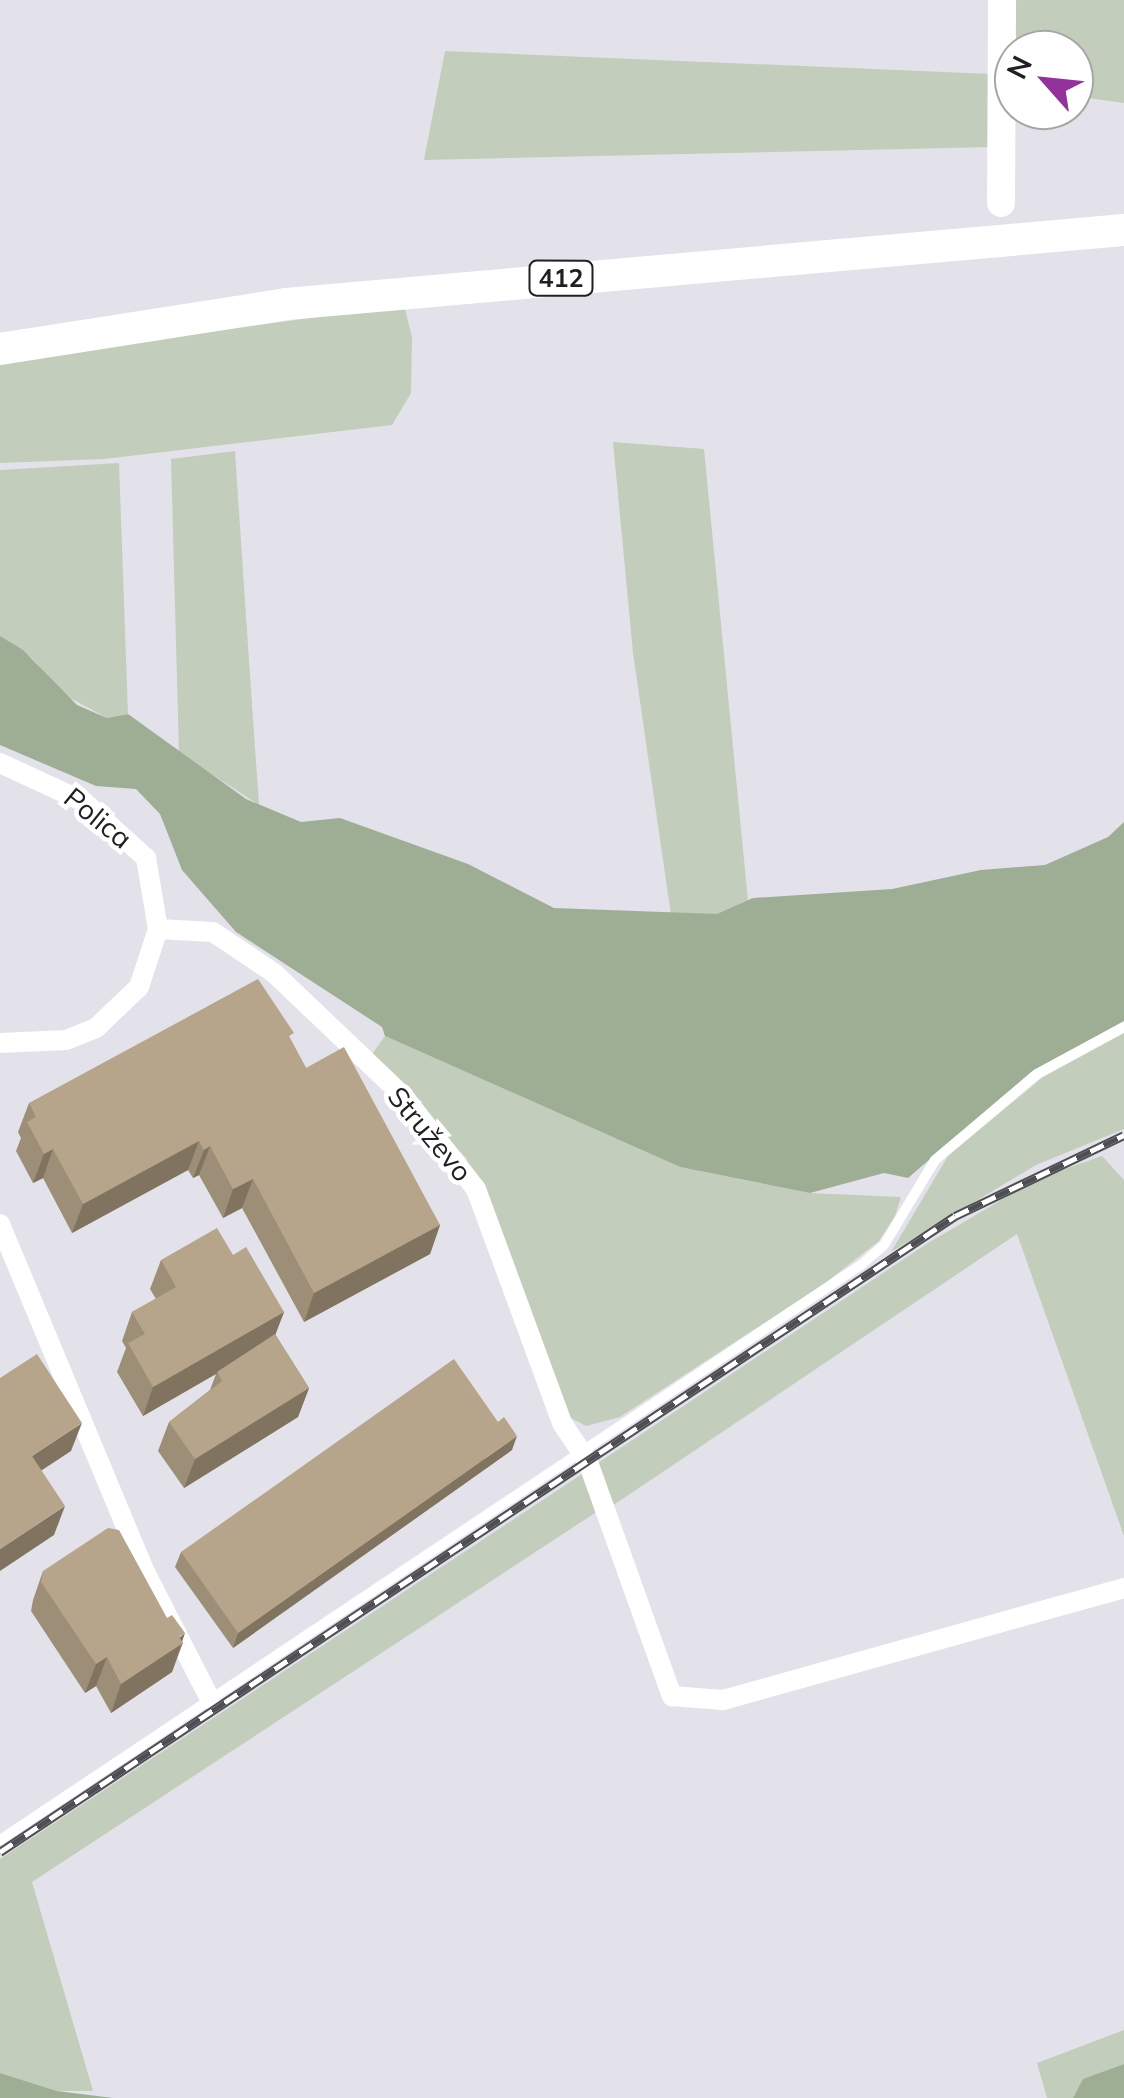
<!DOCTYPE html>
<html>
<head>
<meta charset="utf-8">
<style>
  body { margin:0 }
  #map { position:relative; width:1124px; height:2098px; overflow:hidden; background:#e3e2ea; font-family:Mulish,sans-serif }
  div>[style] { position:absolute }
  .green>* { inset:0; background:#c2cebb }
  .forest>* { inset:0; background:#9eae94 }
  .lane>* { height:10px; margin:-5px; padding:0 5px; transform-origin:5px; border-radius:5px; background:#fff }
  .street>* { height:20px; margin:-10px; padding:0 10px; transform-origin:10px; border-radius:10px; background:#fff }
  .secondary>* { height:28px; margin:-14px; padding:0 14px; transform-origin:14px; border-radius:14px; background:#fff }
  .primary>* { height:32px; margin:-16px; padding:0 16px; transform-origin:16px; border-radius:16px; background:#fff }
  .rail>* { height:9px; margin-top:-4.5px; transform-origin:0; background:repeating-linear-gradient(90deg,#fff 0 15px,#4f4f53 0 30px); box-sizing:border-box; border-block:2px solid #4f4f53 }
  .wall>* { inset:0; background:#9d8e78 }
  .shaded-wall>* { inset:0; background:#807461 }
  .building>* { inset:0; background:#b7a58b }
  span { translate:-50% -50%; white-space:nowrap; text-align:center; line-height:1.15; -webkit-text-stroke:9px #fff; paint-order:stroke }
  .shield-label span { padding:2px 8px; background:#fff; border:2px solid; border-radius:8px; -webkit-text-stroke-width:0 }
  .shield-label { font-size:25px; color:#202023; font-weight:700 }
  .street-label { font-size:28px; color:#202023 }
  .north { position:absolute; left:994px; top:30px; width:100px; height:100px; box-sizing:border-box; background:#fff; border:2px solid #a6a6a7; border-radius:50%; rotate:297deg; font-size:28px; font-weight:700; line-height:40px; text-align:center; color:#202023 }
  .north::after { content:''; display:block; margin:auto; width:35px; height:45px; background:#92329a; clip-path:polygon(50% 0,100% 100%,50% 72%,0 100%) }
</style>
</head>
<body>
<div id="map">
  <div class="green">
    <i style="clip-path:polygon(1007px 0,1124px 0,1124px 103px,1074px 96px,1074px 50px,1014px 50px)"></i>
    <i style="clip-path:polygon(445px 51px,991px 74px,992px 147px,424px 160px)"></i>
    <i style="clip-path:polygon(404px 305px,412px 337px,411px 393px,392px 425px,104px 459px,0 463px,0 361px)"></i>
    <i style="clip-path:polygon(613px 442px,704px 449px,748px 901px,718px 914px,671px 915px,633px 653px)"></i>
    <i style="clip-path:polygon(235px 451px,248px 646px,259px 805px,179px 753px,171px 459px)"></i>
    <i style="clip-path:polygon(119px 463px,128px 714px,107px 718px,63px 694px,33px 659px,0 636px,0 470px)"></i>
    <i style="clip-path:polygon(1124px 1033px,1124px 1129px,1036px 1165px,891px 1252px,948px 1156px,1043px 1077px)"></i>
    <i style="clip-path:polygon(385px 1036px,680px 1167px,810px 1193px,901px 1197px,895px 1216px,879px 1241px,824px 1284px,620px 1417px,586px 1426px,569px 1417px,466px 1158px,370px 1057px)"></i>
    <i style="clip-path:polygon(1102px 1156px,1124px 1180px,1124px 1536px,1017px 1234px,609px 1508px,595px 1465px,928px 1243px,1039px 1178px)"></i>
    <i style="clip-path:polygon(585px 1472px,598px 1511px,32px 1882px,93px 2091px,57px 2091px,0 2073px,0 1859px)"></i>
    <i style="clip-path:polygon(1124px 2030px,1124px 2064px,1084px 2079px,1073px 2098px,1047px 2098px,1037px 2063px)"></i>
  </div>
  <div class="forest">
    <i style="clip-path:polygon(0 636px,23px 650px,77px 705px,107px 718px,128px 714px,246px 799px,301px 822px,340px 818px,468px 864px,554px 908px,717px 914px,753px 898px,892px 889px,981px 870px,1045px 865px,1108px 837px,1124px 822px,1124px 1021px,1031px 1072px,908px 1178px,884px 1173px,810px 1193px,680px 1167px,385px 1036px,382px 1027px,236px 932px,182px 870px,160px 814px,136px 789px,96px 786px,0 745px)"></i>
    <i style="clip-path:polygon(1124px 2064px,1124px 2098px,1073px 2098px,1083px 2079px)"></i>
    <i style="clip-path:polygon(0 2073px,57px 2091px,113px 2098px,0 2098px)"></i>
  </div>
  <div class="lane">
    <i style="left:0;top:1840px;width:1035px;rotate:-33.74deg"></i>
    <i style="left:861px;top:1265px;width:30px;rotate:-41deg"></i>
    <i style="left:884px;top:1245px;width:99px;rotate:-59deg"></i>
    <i style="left:935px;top:1160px;width:133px;rotate:-40.1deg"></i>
    <i style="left:1037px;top:1074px;width:99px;rotate:-28.4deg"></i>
  </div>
  <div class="street">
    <i style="left:0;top:763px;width:93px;rotate:24.9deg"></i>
    <i style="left:84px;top:802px;width:84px;rotate:42.1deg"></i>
    <i style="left:146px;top:858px;width:72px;rotate:80.4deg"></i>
    <i style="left:158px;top:929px;width:61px;rotate:108.1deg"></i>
    <i style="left:139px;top:987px;width:59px;rotate:136.4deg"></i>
    <i style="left:96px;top:1028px;width:32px;rotate:158deg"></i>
    <i style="left:66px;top:1040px;width:66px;rotate:177.4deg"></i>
    <i style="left:158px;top:929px;width:55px;rotate:3.1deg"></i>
    <i style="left:213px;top:932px;width:73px;rotate:33.9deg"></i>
    <i style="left:274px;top:973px;width:180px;rotate:43.6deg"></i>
    <i style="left:404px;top:1097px;width:117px;rotate:52deg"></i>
    <i style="left:476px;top:1189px;width:249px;rotate:69.8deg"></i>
    <i style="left:562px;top:1423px;width:47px;rotate:56.3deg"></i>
    <i style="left:588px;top:1462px;width:249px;rotate:70.3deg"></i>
    <i style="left:672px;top:1696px;width:51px;rotate:4.5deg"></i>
    <i style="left:723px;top:1700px;width:416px;rotate:-15.6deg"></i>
    <i style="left:0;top:1224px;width:373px;rotate:67.4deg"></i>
    <i style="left:143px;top:1568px;width:147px;rotate:62.9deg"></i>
  </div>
  <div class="secondary">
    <i style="left:1001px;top:203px;width:203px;rotate:-89.7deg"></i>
  </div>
  <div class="primary">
    <i style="left:0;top:349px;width:290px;rotate:-8.9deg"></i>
    <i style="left:286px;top:304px;width:841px;rotate:-5.05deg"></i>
  </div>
  <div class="rail">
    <i style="left:0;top:1852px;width:1147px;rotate:-33.66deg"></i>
    <i style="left:955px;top:1216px;width:187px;rotate:-25.6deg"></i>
  </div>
  <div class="wall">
    <i style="clip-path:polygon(291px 1041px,306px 1068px,440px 1225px,430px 1254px,304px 1322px,242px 1208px,223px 1218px,199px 1175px,193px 1178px,188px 1170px,72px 1233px,43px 1178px,33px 1183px,16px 1151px,21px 1138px,18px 1132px,29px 1103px)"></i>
    <i style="clip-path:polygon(233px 1255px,284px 1312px,275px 1334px,309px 1388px,298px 1417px,184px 1488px,158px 1451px,169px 1422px,210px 1390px,216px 1374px,143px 1416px,117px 1372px,126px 1348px,122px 1341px,132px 1312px,156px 1299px,150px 1289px,161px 1260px)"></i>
    <i style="clip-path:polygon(512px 1450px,233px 1648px,175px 1567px,181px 1552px)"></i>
    <i style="clip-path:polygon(43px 1571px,167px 1618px,183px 1643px,172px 1672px,111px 1713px,96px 1686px,85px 1693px,31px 1611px,33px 1600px)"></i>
  </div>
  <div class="shaded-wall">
    <i style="clip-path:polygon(199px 1141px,188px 1170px,72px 1233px,83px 1204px)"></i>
    <i style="clip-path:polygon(210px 1146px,199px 1175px,193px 1178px,204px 1150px)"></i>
    <i style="clip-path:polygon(53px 1149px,43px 1178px,33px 1183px,44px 1154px)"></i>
    <i style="clip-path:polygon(253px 1179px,242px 1208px,223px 1218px,233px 1189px)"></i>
    <i style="clip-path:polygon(440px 1225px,430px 1254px,304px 1322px,314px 1293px)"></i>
    <i style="clip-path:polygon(284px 1312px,273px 1341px,143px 1416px,153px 1387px)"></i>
    <i style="clip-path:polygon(309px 1388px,298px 1417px,184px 1488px,195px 1459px)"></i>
    <i style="clip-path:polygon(82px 1423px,71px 1451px,21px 1484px,32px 1456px)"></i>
    <i style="clip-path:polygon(517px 1436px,512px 1450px,233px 1648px,238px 1633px)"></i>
    <i style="clip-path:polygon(65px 1506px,54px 1535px,0 1571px,0 1549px)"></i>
    <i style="clip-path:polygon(185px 1633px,172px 1672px,111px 1713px,121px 1684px)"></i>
    <i style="clip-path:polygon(107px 1657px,96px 1686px,85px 1693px,96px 1664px)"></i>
  </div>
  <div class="building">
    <i style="clip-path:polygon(258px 979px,294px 1033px,289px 1036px,306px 1068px,344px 1047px,440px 1225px,314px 1293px,253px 1179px,233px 1189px,210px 1146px,204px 1150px,199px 1141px,83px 1204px,53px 1149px,44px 1154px,27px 1122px,36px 1117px,29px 1103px)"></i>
    <i style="clip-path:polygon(217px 1228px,233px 1255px,246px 1247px,284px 1312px,153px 1387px,128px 1343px,145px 1334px,132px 1312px,176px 1287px,161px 1260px)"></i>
    <i style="clip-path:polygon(275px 1334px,309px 1388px,195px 1459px,169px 1422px,222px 1381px,217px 1372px)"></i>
    <i style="clip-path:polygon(37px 1354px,82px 1423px,32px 1456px,65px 1506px,0 1549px,0 1378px)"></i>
    <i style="clip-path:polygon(454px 1359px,498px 1422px,504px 1417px,517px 1436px,238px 1633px,181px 1552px)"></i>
    <i style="clip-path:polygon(108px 1528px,119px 1530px,167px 1618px,172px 1615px,185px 1633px,179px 1637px,183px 1643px,121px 1684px,107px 1657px,96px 1664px,41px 1582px,43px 1571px)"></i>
  </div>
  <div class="shield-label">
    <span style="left:561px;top:278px">412</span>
  </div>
  <div class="street-label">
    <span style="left:98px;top:818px;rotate:39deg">Polica</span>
    <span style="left:430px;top:1134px;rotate:50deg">Struževo</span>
  </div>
  <div class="north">N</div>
</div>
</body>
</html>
